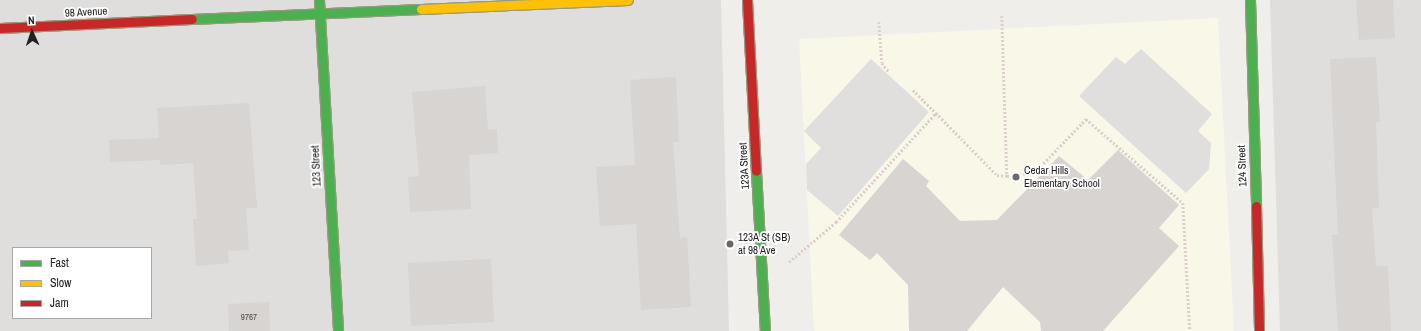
<!DOCTYPE html>
<html>
<head>
<meta charset="utf-8">
<style>
  body { margin:0 }
  #map { position:relative; width:1421px; height:331px; overflow:hidden; background:#f0eeeb; font-family:"Archivo Narrow",sans-serif }
  div>[style] { position:absolute }
  .residential>* { inset:0; background:#dfdedc }
  .education>* { inset:0; background:#f8f7e8 }
  .parking>* { inset:0; background:#e0dfde }
  .building>* { inset:0; background:#d7d4d2 }
  .path>* { height:2.5px; margin-top:-1.25px; transform-origin:0; background:repeating-linear-gradient(90deg,#dccecd 0 2px,transparent 0 4px) }
  .roads { filter:drop-shadow(1px 0 #999a82) drop-shadow(-1px 0 #999a82) drop-shadow(0 1px #999a82) drop-shadow(0 -1px #999a82) }
  .fast>* { height:9px; margin:-4.5px; padding:0 4.5px; transform-origin:4.5px; border-radius:4.5px; background:#4caf50 }
  .slow>* { height:9px; margin:-4.5px; padding:0 4.5px; transform-origin:4.5px; border-radius:4.5px; background:#ffc107 }
  .jam>* { height:9px; margin:-4.5px; padding:0 4.5px; transform-origin:4.5px; border-radius:4.5px; background:#c62828 }
  .dots>* { width:11px; height:11px; translate:-50% -50%; box-sizing:border-box; border:2px solid #fff; border-radius:50% }
  span { translate:-50% -50%; white-space:nowrap; text-align:center; line-height:1.15; -webkit-text-stroke:3.5px #fff; paint-order:stroke }
  .number-label { font-size:9px; color:#4f4e4e }
  .number-label span { -webkit-text-stroke-width:0 }
  .street-label { font-size:11px; color:#222 }
  .poi-label { font-size:11px; color:#222 }
  .left { translate:0 -50%; text-align:left }
  .legend { position:absolute; left:12px; top:247px; width:140px; height:72px; box-sizing:border-box; background:#fff; border:1px solid #a7a7a7; margin:0; padding:5px 7px; list-style:none; font-size:12px; color:#222 }
  .legend li { display:flex; align-items:center; gap:8px; height:20px }
  .legend b { width:20px; border:1px solid #a7a7a7 }
  .north { position:absolute; left:12px; top:12px; width:40px; height:40px; -webkit-text-stroke:3px #fff; paint-order:stroke; rotate:357deg; font-size:11px; font-weight:700; line-height:16px; text-align:center; color:#222 }
  .north::after { content:''; display:block; margin:auto; width:14px; height:18px; background:#222; clip-path:polygon(50% 0,100% 100%,50% 72%,0 100%) }
</style>
</head>
<body>
<div id="map">
  <div class="residential">
    <i style="clip-path:polygon(evenodd,0 0,721px 0,729px 331px,0 331px,0 0,13px 248px,151px 248px,151px 318px,13px 318px,13px 248px)"></i>
    <i style="clip-path:polygon(1270px 0,1421px 0,1421px 331px,1280px 331px)"></i>
  </div>
  <div class="education">
    <i style="clip-path:polygon(1218px 18px,1234px 331px,814px 331px,799px 39px)"></i>
  </div>
  <div class="parking">
    <i style="clip-path:polygon(1141px 49px,1212px 114px,1198px 131px,1211px 143px,1209px 169px,1186px 193px,1079px 96px,1116px 57px,1125px 64px)"></i>
    <i style="clip-path:polygon(871px 59px,929px 112px,838px 216px,807px 190px,806px 164px,821px 148px,804px 131px)"></i>
  </div>
  <div class="building">
    <i style="clip-path:polygon(1356px 0,1393px 0,1395px 38px,1359px 40px)"></i>
    <i style="clip-path:polygon(1376px 57px,1380px 122px,1376px 122px,1379px 208px,1372px 208px,1376px 266px,1388px 266px,1391px 331px,1338px 331px,1332px 235px,1338px 235px,1330px 59px)"></i>
    <i style="clip-path:polygon(676px 77px,679px 142px,673px 142px,680px 238px,687px 237px,691px 307px,641px 310px,636px 224px,600px 226px,596px 167px,635px 165px,630px 80px)"></i>
    <i style="clip-path:polygon(485px 86px,488px 130px,497px 129px,498px 153px,469px 155px,471px 209px,410px 212px,408px 177px,419px 176px,412px 92px)"></i>
    <i style="clip-path:polygon(249px 103px,257px 208px,246px 208px,249px 250px,228px 251px,229px 263px,196px 266px,193px 219px,197px 219px,193px 163px,160px 165px,160px 160px,110px 162px,109px 140px,159px 138px,157px 108px)"></i>
    <i style="clip-path:polygon(1118px 150px,1179px 205px,1159px 228px,1179px 246px,1103px 331px,1041px 331px,1040px 322px,1003px 287px,967px 331px,909px 331px,908px 285px,877px 253px,870px 260px,839px 235px,903px 159px,929px 181px,926px 186px,960px 221px,997px 220px,1059px 156px,1088px 180px)"></i>
    <i style="clip-path:polygon(491px 259px,494px 322px,411px 326px,408px 263px)"></i>
    <i style="clip-path:polygon(269px 302px,270px 331px,229px 331px,228px 304px)"></i>
  </div>
  <div class="path">
    <i style="left:1002px;top:16px;width:160px;rotate:88.2deg"></i>
    <i style="left:1007px;top:176px;width:28px;rotate:-8deg"></i>
    <i style="left:1035px;top:172px;width:74px;rotate:-46.1deg"></i>
    <i style="left:1086px;top:119px;width:128px;rotate:40.9deg"></i>
    <i style="left:1183px;top:203px;width:128px;rotate:86.9deg"></i>
    <i style="left:879px;top:22px;width:41px;rotate:85.8deg"></i>
    <i style="left:882px;top:63px;width:11px;rotate:52deg"></i>
    <i style="left:913px;top:90px;width:33px;rotate:45deg"></i>
    <i style="left:789px;top:262px;width:62px;rotate:-40.4deg"></i>
    <i style="left:836px;top:222px;width:148px;rotate:-47.5deg"></i>
    <i style="left:936px;top:113px;width:87px;rotate:45.5deg"></i>
    <i style="left:997px;top:175px;width:10px;rotate:6deg"></i>
  </div>
  <div class="roads">
    <div class="fast">
      <i style="left:319px;top:0;width:332px;rotate:86.7deg"></i>
      <i style="left:1250px;top:0;width:206px;rotate:88.3deg"></i>
      <i style="left:192px;top:19px;width:229px;rotate:-2.5deg"></i>
      <i style="left:756px;top:171px;width:160px;rotate:86.8deg"></i>
    </div>
    <div class="slow">
      <i style="left:421px;top:9px;width:207px;rotate:-2.5deg"></i>
    </div>
    <div class="jam">
      <i style="left:747px;top:0;width:171px;rotate:87deg"></i>
      <i style="left:0;top:28px;width:192px;rotate:-2.7deg"></i>
      <i style="left:1256px;top:206px;width:125px;rotate:88.6deg"></i>
    </div>
  </div>
  <div class="dots">
    <i style="left:1016px;top:177px;background:#6a6968"></i>
    <i style="left:730px;top:244px;background:#6a6968"></i>
  </div>
  <div class="number-label">
    <span style="left:249px;top:317px">9767</span>
  </div>
  <div class="street-label">
    <span style="left:86px;top:12px;rotate:-3deg">98 Avenue</span>
    <span style="left:316px;top:166px;rotate:-93deg">123 Street</span>
    <span style="left:744px;top:166px;rotate:-93deg">123A Street</span>
    <span style="left:1242px;top:166px;rotate:-92deg">124 Street</span>
  </div>
  <div class="poi-label">
    <span class="left" style="left:1024px;top:177px">Cedar Hills<br>Elementary School</span>
    <span class="left" style="left:738px;top:244px">123A St (SB)<br>at 98 Ave</span>
  </div>
  <ul class="legend">
  <li><b style="height:5px;background:#4caf50"></b>Fast</li>
  <li><b style="height:5px;background:#ffc107"></b>Slow</li>
  <li><b style="height:5px;background:#c62828"></b>Jam</li>
  </ul>
  <div class="north">N</div>
</div>
</body>
</html>
